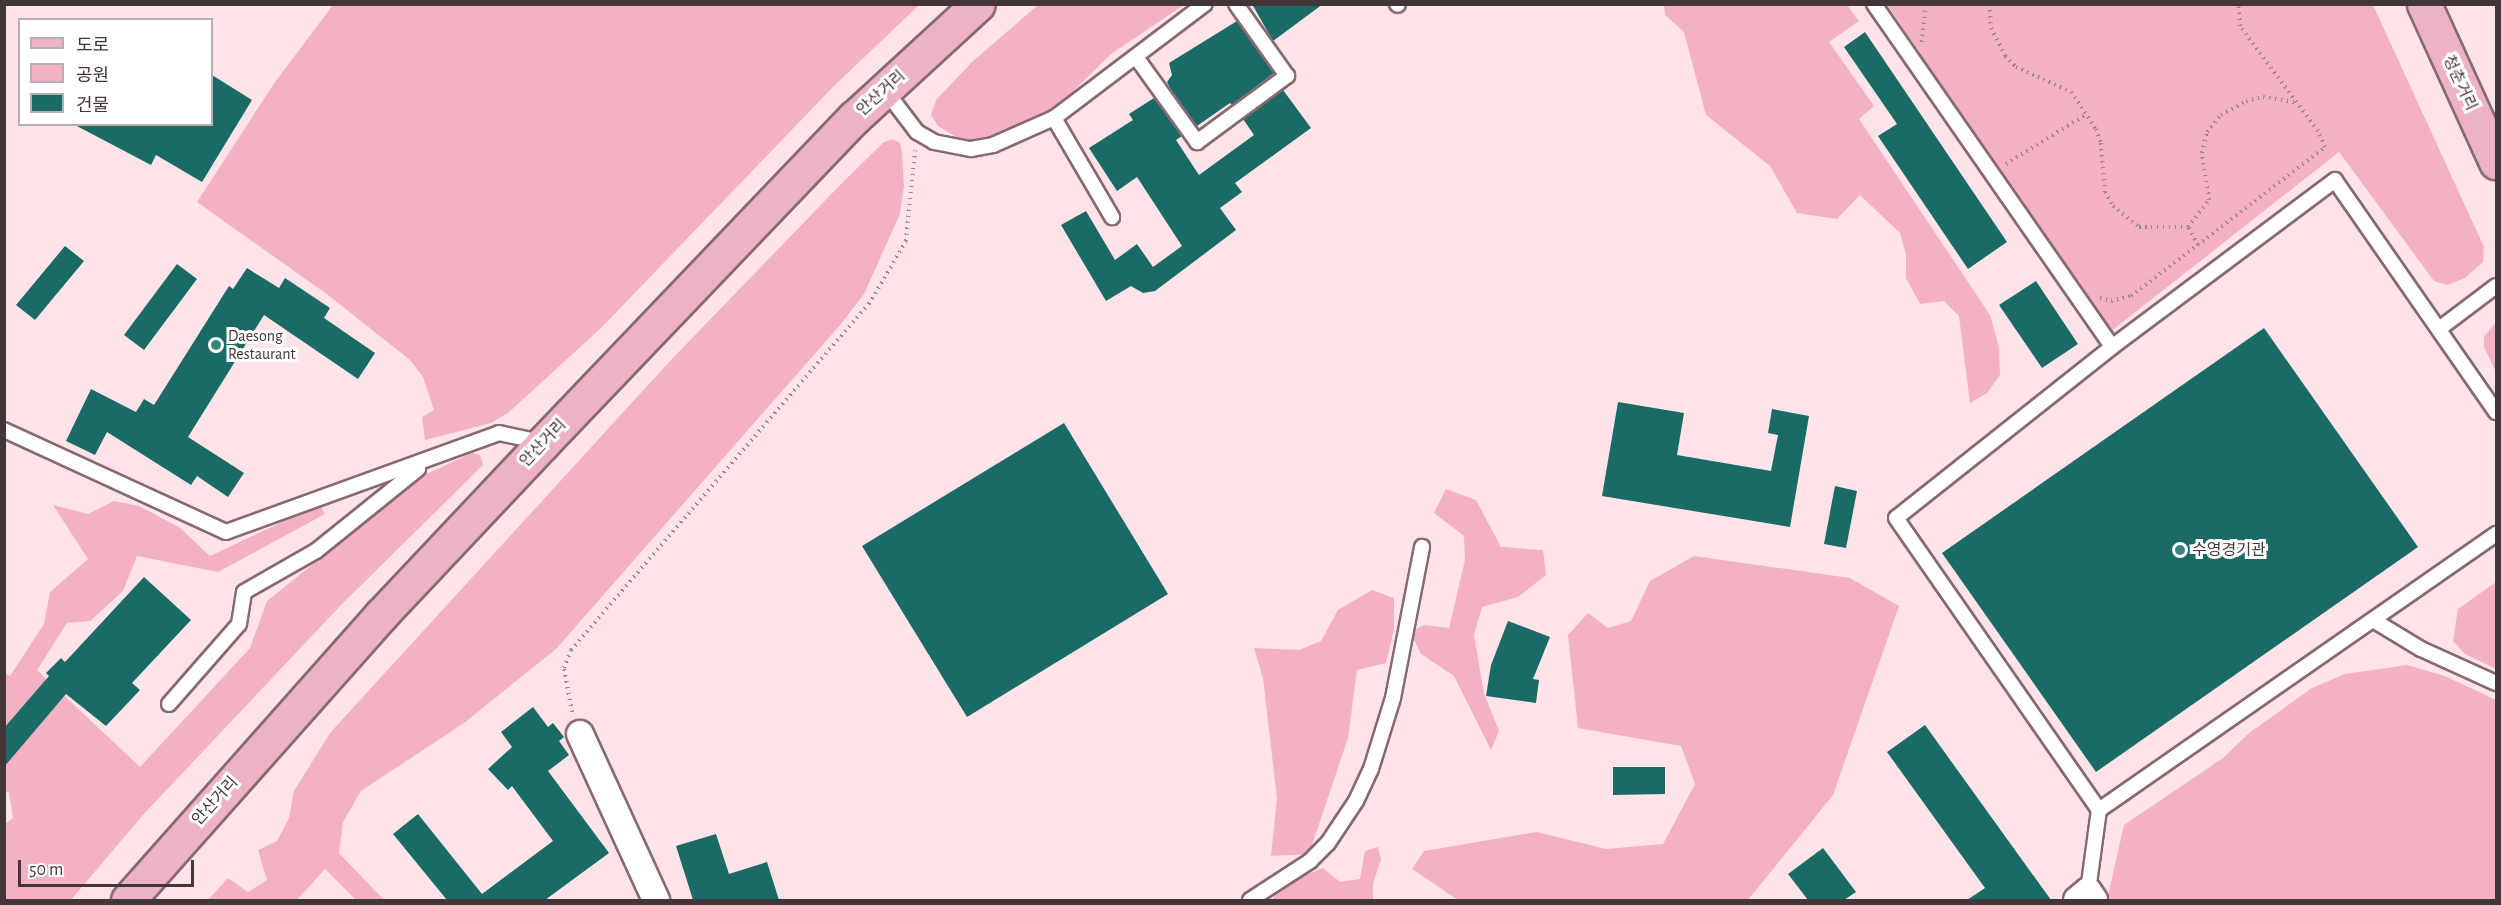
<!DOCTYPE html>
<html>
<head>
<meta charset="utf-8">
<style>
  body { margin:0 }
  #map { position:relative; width:2501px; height:905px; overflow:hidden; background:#fee3e9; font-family:"Alegreya Sans","Noto Sans KR",sans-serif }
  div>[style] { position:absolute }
  .green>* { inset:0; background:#f5b1c4 }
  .building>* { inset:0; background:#1a6a66 }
  .path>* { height:4px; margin-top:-2px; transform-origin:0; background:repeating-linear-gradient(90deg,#9b888c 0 1.5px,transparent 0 6px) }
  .roads { filter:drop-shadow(2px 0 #866971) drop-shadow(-2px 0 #866971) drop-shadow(0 2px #866971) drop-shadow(0 -2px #866971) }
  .service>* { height:14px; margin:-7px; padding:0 7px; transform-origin:7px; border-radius:7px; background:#fff }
  .minor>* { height:26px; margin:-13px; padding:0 13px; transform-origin:13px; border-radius:13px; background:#fff }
  .primary>* { height:33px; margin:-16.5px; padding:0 16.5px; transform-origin:16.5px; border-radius:16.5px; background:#eeb2c5 }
  .dots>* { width:16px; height:16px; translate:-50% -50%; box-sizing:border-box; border:3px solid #fff; border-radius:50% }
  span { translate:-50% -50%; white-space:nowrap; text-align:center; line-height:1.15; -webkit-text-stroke:6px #fff; paint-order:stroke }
  .street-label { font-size:16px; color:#433639 }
  .poi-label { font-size:16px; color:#433639 }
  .left { translate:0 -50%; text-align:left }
  .frame { position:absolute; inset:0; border:6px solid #433639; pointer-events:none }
  .legend { position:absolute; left:18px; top:18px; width:195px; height:108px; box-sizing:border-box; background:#fff; border:2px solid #b4afb0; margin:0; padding:8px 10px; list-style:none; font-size:18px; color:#433639 }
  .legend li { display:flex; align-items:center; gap:12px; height:30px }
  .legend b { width:30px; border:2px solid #b4afb0 }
  .scale { position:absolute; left:18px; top:860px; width:176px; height:27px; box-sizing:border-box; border:3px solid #433639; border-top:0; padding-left:8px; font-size:18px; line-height:21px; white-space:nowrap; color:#433639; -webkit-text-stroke:4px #fff; paint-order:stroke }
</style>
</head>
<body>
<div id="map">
  <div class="green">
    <i style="clip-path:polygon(1891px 4px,2373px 5px,2484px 247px,2483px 262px,2465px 278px,2447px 285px,2434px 281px,2339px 152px,2110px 332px,1888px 6px)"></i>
    <i style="clip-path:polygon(333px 5px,333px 4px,919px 5px,833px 87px,601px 328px,508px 413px,491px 423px,425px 440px,422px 417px,434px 410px,423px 377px,410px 360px,328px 295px,197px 202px,275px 82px)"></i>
    <i style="clip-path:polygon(1038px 5px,1184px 5px,1111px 54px,1053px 111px,996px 137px,963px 141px,938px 126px,931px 115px,936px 100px,972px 62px)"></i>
    <i style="clip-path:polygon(1664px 5px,1847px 5px,1859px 21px,1829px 42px,1874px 106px,1859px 119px,1990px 315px,1999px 347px,2000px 375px,1987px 393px,1970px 403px,1959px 316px,1944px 301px,1920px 304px,1906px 278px,1906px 255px,1900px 233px,1860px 195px,1837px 219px,1797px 213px,1770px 166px,1706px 115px,1684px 32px,1665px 15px)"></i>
    <i style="clip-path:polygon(893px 139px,900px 143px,902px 153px,904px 186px,900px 214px,864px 294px,841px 324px,556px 649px,464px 723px,361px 791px,343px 822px,339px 853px,384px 900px,356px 900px,325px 869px,297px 900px,208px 900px,228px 878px,248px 892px,267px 880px,258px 850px,277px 841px,289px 818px,294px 791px,330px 733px,670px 361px,843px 182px,884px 142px)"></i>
    <i style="clip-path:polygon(2496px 322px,2496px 372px,2484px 347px,2484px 337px)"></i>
    <i style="clip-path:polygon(472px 453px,480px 455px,483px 465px,341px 605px,142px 816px,71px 900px,5px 900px,4px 825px,13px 818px,9px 792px,5px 792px,5px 673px,10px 676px,44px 624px,50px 592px,88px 559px,53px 505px,88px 514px,114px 501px,139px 506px,179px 527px,210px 556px,320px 504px,325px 514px,218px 572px,137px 556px,123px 591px,90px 621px,67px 623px,37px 670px,140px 767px,250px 648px,267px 601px,424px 475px)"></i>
    <i style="clip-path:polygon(1446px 489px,1476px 500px,1501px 547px,1543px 550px,1546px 575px,1518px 597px,1482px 607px,1474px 635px,1484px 693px,1499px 731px,1491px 750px,1454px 676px,1421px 654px,1410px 632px,1424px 625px,1449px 628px,1465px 560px,1464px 536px,1434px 513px)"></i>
    <i style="clip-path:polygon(1694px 556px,1850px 578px,1899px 606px,1833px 795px,1748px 900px,1458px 900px,1412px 869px,1424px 851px,1537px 832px,1606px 849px,1663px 844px,1695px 784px,1681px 746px,1578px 728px,1568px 635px,1588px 613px,1608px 628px,1631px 621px,1650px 581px)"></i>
    <i style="clip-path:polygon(2496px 582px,2496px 669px,2465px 654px,2453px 641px,2458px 609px)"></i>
    <i style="clip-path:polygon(1372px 590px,1394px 598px,1394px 629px,1386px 663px,1357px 670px,1348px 738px,1309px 854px,1271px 856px,1277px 799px,1263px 678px,1254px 648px,1299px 650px,1321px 641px,1338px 610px)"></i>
    <i style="clip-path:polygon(2407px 665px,2445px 676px,2496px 700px,2496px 900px,2107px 900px,2124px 825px,2223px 758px,2249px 733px,2312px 688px,2345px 674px)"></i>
    <i style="clip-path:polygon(1378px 847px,1381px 859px,1373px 884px,1373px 900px,1272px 900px,1281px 885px,1323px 868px,1340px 882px,1360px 879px,1365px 851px)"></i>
  </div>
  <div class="building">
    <i style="clip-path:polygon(1252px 4px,1323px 4px,1273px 41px)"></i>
    <i style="clip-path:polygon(1237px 21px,1274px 73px,1232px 105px,1230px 103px,1197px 126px,1170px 88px,1167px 82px,1172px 75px,1169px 63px)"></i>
    <i style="clip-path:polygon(1865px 32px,2007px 242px,1968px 269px,1878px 136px,1897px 124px,1844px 47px)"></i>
    <i style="clip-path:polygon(212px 75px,252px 100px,202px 182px,156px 155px,151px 165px,73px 124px,212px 124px)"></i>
    <i style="clip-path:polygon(1283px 90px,1311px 128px,1235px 183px,1242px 192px,1220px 208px,1236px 230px,1155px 291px,1143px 293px,1131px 286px,1106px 301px,1061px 225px,1086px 211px,1115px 260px,1137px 244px,1153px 267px,1182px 246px,1137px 177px,1117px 191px,1089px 148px,1133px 120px,1129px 114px,1154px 98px,1182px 136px,1176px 140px,1199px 175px,1254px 135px,1243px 119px)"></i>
    <i style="clip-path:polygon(65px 246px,84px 261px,35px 320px,16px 305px)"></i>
    <i style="clip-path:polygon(177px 264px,197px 279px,144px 350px,124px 335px)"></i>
    <i style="clip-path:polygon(247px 268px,279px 288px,285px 278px,330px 308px,324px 318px,375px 353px,358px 379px,264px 315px,188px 437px,244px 473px,228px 497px,197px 476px,191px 485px,107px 432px,95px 455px,66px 441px,91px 389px,136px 412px,144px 399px,154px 405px,229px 286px,233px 289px)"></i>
    <i style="clip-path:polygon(2036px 281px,2078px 344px,2042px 368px,1999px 305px)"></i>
    <i style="clip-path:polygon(2264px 328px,2418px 547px,2096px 772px,1942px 553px)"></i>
    <i style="clip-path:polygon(1618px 402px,1684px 413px,1677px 455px,1771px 471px,1778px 435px,1768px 433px,1772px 409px,1809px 416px,1790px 527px,1602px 496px)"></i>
    <i style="clip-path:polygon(1064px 423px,1168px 594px,967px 717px,862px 546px)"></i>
    <i style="clip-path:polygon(1835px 486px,1857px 491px,1846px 548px,1824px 544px)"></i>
    <i style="clip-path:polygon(144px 577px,191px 620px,132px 683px,140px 690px,106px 726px,66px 694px,4px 767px,4px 728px,49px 676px,46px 673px,61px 658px,65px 662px)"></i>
    <i style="clip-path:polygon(1508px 621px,1550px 637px,1533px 679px,1539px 680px,1536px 703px,1486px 696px,1491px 665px)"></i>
    <i style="clip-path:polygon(533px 707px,548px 727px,553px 723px,564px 737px,559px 741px,569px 755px,548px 771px,609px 853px,545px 900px,447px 900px,393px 834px,418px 814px,482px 894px,553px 841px,512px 786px,508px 790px,488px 769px,512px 747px,501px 732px)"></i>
    <i style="clip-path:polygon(1925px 725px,2051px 900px,1967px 900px,1985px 888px,1887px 752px)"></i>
    <i style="clip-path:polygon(1613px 767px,1665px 767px,1665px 794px,1613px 795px)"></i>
    <i style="clip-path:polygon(716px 834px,729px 874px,767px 862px,779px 900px,693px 900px,676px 846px)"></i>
    <i style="clip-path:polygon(1823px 848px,1856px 892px,1844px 900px,1808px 900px,1788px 874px)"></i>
  </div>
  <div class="path">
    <i style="left:1990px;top:4px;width:24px;rotate:88deg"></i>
    <i style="left:1991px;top:28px;width:31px;rotate:63deg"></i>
    <i style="left:2005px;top:56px;width:16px;rotate:45deg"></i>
    <i style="left:2016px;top:67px;width:60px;rotate:24.4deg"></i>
    <i style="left:2071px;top:92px;width:45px;rotate:56deg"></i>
    <i style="left:2096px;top:129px;width:15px;rotate:70deg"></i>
    <i style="left:2101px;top:143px;width:49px;rotate:85.3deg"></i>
    <i style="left:2105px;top:192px;width:16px;rotate:60deg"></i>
    <i style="left:2113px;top:206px;width:33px;rotate:39deg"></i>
    <i style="left:2139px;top:227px;width:49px"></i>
    <i style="left:1922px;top:42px;width:38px;rotate:-84deg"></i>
    <i style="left:2006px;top:164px;width:95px;rotate:-31.7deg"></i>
    <i style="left:2198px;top:245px;width:21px;rotate:-119deg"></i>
    <i style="left:2188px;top:227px;width:34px;rotate:-52deg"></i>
    <i style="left:2209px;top:200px;width:48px;rotate:-98.5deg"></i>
    <i style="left:2202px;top:153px;width:22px;rotate:-77deg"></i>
    <i style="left:2207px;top:132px;width:22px;rotate:-51deg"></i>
    <i style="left:2221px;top:115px;width:29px;rotate:-29deg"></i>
    <i style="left:2246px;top:101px;width:17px;rotate:-13deg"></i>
    <i style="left:2263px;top:97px;width:33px;rotate:9deg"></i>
    <i style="left:2100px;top:298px;width:11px;rotate:15deg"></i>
    <i style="left:2111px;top:301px;width:21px;rotate:-14deg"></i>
    <i style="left:2131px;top:296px;width:245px;rotate:-37.5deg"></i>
    <i style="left:2325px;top:147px;width:17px;rotate:-114deg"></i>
    <i style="left:2318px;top:131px;width:131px;rotate:-126.6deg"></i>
    <i style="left:2240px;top:26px;width:22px;rotate:-95deg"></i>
    <i style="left:572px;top:712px;width:45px;rotate:-100.3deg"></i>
    <i style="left:564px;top:668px;width:19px;rotate:-69deg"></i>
    <i style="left:571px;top:650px;width:457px;rotate:-49.3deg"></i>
    <i style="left:869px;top:304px;width:73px;rotate:-59.6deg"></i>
    <i style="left:906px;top:241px;width:91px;rotate:-84.4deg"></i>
  </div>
  <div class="roads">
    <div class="service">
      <i style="left:1397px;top:4px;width:1px;rotate:45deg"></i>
      <i style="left:1874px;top:4px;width:417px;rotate:55.2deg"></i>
      <i style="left:1136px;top:57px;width:105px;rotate:54.3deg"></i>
      <i style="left:1197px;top:142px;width:112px;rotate:-36.3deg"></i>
      <i style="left:1287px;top:76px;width:88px;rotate:-125.3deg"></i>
      <i style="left:885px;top:90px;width:53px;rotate:52.7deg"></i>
      <i style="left:917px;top:132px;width:20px;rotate:30deg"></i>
      <i style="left:934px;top:142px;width:38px;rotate:11deg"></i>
      <i style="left:971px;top:149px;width:22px;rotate:-10deg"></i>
      <i style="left:993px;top:145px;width:67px;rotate:-23.9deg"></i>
      <i style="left:1054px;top:118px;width:189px;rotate:-37.1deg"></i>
      <i style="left:1054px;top:118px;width:115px;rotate:59.6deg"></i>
      <i style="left:2439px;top:329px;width:71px;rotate:-37deg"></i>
      <i style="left:2496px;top:412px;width:282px;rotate:-124.8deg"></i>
      <i style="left:2335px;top:180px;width:279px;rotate:143.2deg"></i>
      <i style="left:2112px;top:347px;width:275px;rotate:141.6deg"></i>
      <i style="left:1896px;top:518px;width:356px;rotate:55.2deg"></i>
      <i style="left:2099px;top:810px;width:484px;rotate:-34.8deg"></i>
      <i style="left:4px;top:430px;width:244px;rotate:24.7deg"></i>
      <i style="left:226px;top:532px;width:290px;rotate:-19.9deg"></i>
      <i style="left:499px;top:433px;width:43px;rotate:12.1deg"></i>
      <i style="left:2373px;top:620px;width:56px;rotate:31.1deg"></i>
      <i style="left:2421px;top:649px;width:82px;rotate:24.4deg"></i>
      <i style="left:169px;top:704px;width:106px;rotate:-48.8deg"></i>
      <i style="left:239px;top:624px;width:32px;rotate:-81deg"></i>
      <i style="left:244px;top:592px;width:83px;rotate:-29.7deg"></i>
      <i style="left:316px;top:551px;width:131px;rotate:-38.8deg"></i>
      <i style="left:2088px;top:891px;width:82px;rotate:-82.3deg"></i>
      <i style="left:1250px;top:900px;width:72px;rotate:-33deg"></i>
      <i style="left:1310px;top:861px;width:25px;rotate:-45deg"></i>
      <i style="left:1328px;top:843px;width:50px;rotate:-56.3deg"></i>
      <i style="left:1356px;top:801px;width:35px;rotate:-65deg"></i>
      <i style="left:1371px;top:769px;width:74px;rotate:-72.8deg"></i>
      <i style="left:1393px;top:698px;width:154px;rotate:-79.1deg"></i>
    </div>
    <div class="minor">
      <i style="left:580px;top:734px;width:183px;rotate:65.4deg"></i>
      <i style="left:2077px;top:900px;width:14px;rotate:-39deg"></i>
      <i style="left:2088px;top:891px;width:11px;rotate:56deg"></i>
    </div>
    <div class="primary">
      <i style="left:2424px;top:4px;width:174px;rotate:65.5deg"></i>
      <i style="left:128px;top:900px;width:381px;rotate:-48.4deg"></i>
      <i style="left:381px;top:615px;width:236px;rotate:-46.7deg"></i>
      <i style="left:543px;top:443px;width:450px;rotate:-46.3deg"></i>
      <i style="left:854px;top:118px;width:168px;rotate:-42.6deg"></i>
    </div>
  </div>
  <div class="dots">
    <i style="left:216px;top:345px;background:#3b837e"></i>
    <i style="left:2180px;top:550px;background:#3b837e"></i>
  </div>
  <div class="street-label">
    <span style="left:2460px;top:83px;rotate:65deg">청춘거리</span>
    <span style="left:881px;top:93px;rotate:-42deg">안산거리</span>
    <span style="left:543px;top:443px;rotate:-46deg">안산거리</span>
    <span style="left:215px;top:801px;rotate:-48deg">안산거리</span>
  </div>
  <div class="poi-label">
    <span class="left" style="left:228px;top:345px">Daesong<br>Restaurant</span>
    <span class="left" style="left:2192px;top:550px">수영경기관</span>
  </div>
  <div class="frame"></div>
  <ul class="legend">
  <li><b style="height:8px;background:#eeb2c5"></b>도로</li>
  <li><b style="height:16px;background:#f5b1c4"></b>공원</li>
  <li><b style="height:16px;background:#1a6a66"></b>건물</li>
  </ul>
  <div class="scale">50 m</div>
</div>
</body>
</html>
